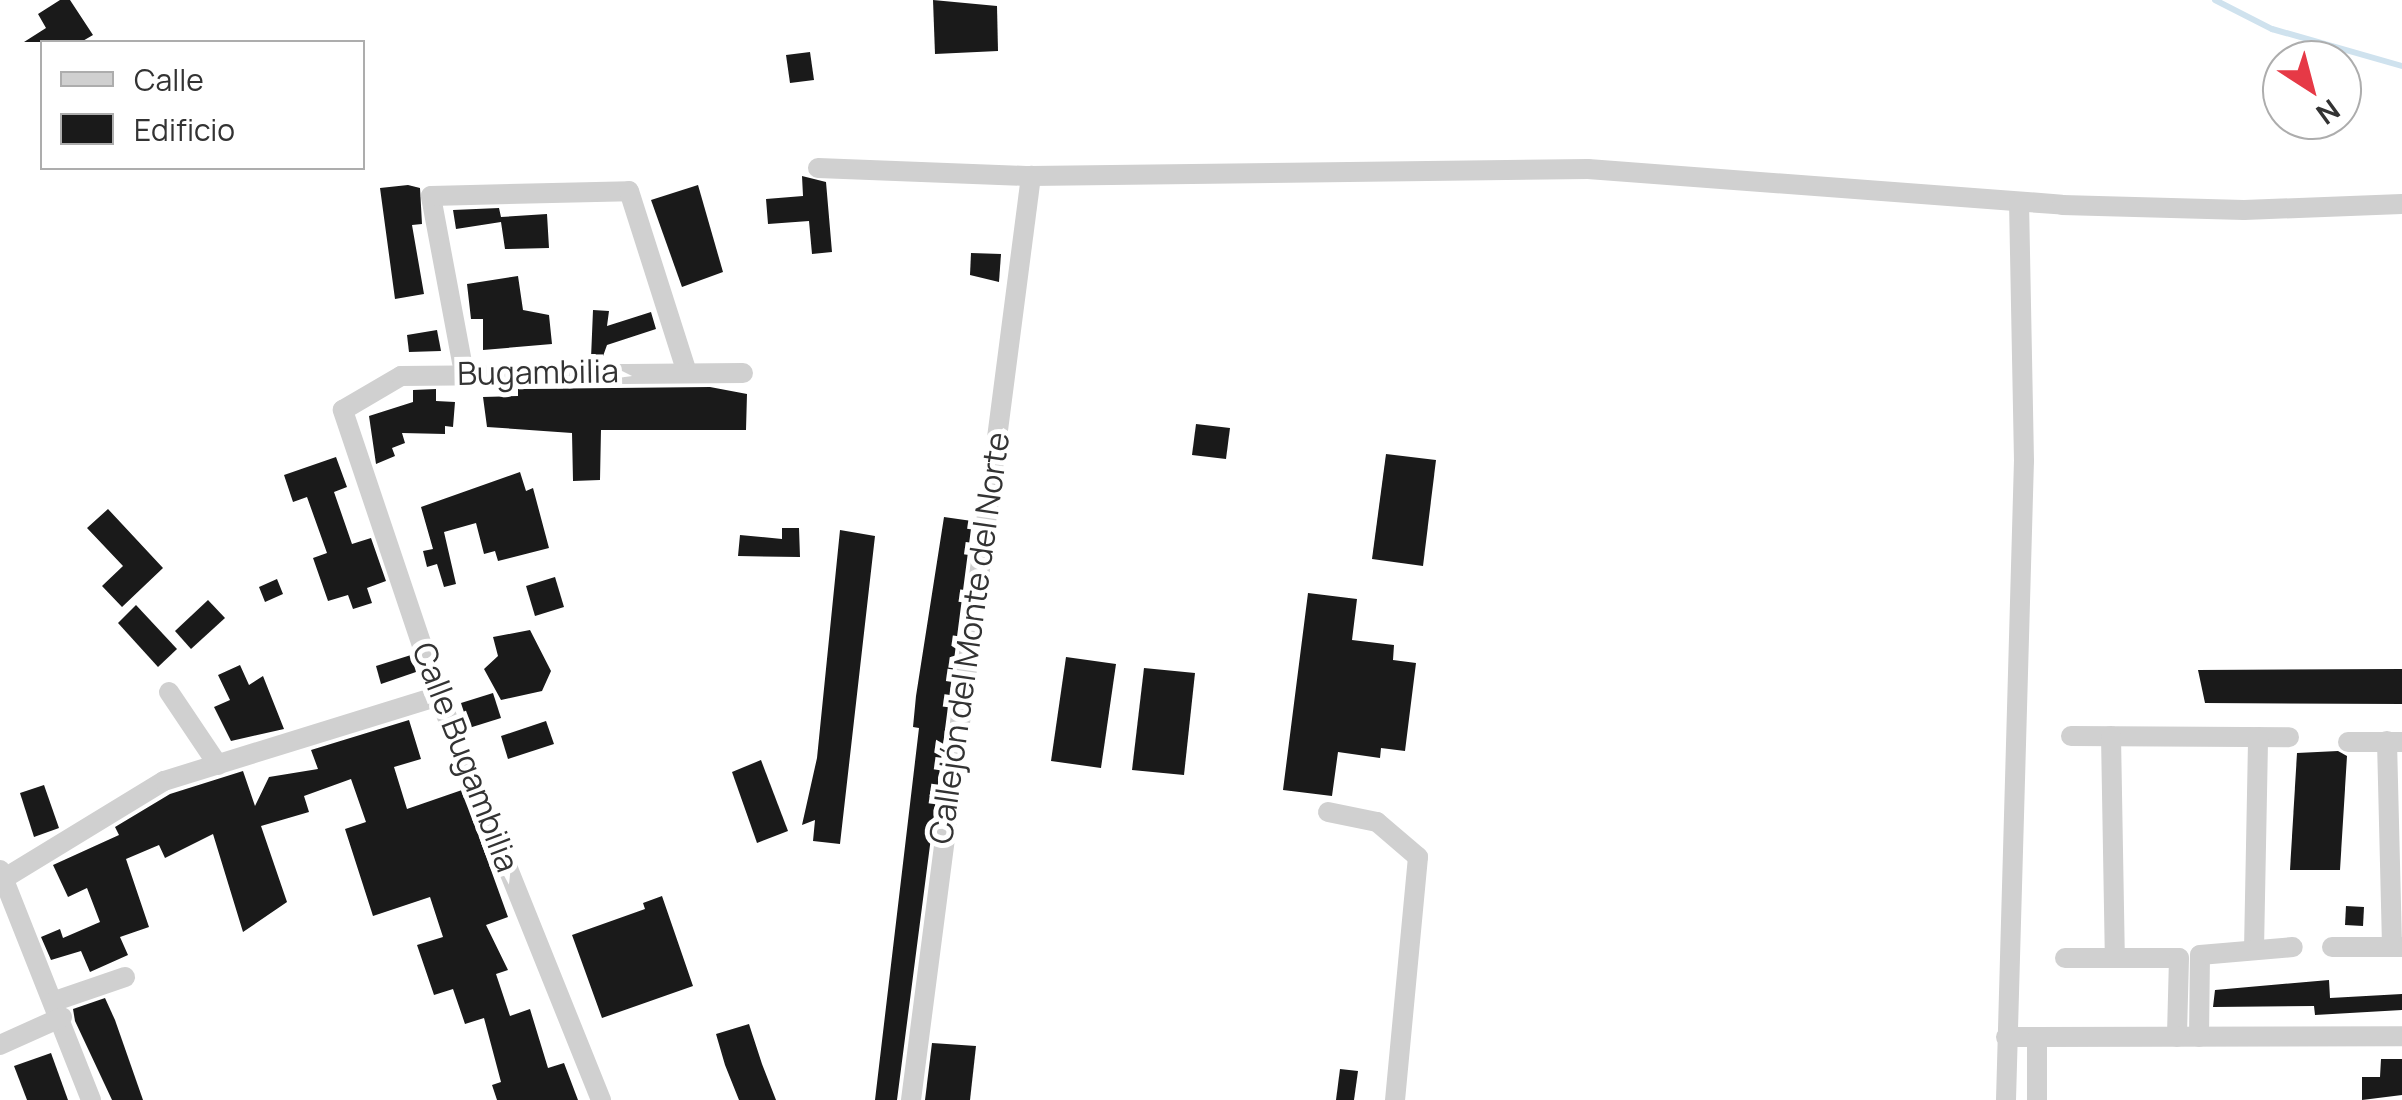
<!DOCTYPE html>
<html>
<head>
<meta charset="utf-8">
<style>
  body { margin:0 }
  #map { position:relative; width:2402px; height:1100px; overflow:hidden; background:#fff; font-family:Manrope,sans-serif }
  div>[style] { position:absolute }
  .stream>* { height:6px; margin:-3px; padding:0 3px; transform-origin:3px; border-radius:3px; background:#cfe2ee }
  .building>* { inset:0; background:#1a1a1a }
  .street>* { height:20px; margin:-10px; padding:0 10px; transform-origin:10px; border-radius:10px; background:#d0d0d0 }
  span { translate:-50% -50%; white-space:nowrap; text-align:center; line-height:1.15; -webkit-text-stroke:10px #fff; paint-order:stroke }
  .street-label { font-size:32px; color:#333 }
  .legend { position:absolute; left:40px; top:40px; width:325px; height:130px; box-sizing:border-box; background:#fff; border:2px solid #adadad; margin:0; padding:12px 18px; list-style:none; font-size:30px; color:#333 }
  .legend li { display:flex; align-items:center; gap:20px; height:50px }
  .legend b { width:50px; border:2px solid #adadad }
  .north { position:absolute; left:2262px; top:40px; width:100px; height:100px; box-sizing:border-box; background:#fff; border:2px solid #adadad; border-radius:50%; rotate:144deg; font-size:28px; font-weight:700; line-height:40px; text-align:center; color:#333 }
  .north::after { content:''; display:block; margin:auto; width:35px; height:45px; background:#e63946; clip-path:polygon(50% 0,100% 100%,50% 72%,0 100%) }
</style>
</head>
<body>
<div id="map">
  <div class="stream">
    <i style="left:2215px;top:0;width:64px;rotate:27deg"></i>
    <i style="left:2272px;top:29px;width:135px;rotate:15.9deg"></i>
  </div>
  <div class="building">
    <i style="clip-path:polygon(60px 0,70px 0,93px 35px,81px 42px,24px 42px,46px 28px,38px 14px)"></i>
    <i style="clip-path:polygon(933px 0,997px 6px,998px 51px,935px 54px)"></i>
    <i style="clip-path:polygon(810px 52px,814px 80px,790px 83px,786px 55px)"></i>
    <i style="clip-path:polygon(802px 176px,826px 182px,832px 252px,812px 254px,809px 221px,768px 224px,766px 199px,803px 196px)"></i>
    <i style="clip-path:polygon(408px 185px,420px 188px,422px 224px,412px 225px,424px 294px,395px 299px,380px 188px)"></i>
    <i style="clip-path:polygon(698px 185px,723px 272px,682px 287px,651px 200px)"></i>
    <i style="clip-path:polygon(499px 208px,501px 217px,547px 214px,549px 248px,505px 249px,501px 222px,456px 229px,453px 210px)"></i>
    <i style="clip-path:polygon(971px 253px,1001px 254px,999px 282px,970px 275px)"></i>
    <i style="clip-path:polygon(518px 276px,523px 310px,549px 315px,552px 344px,483px 350px,483px 319px,471px 319px,467px 284px)"></i>
    <i style="clip-path:polygon(593px 310px,609px 311px,607px 326px,651px 312px,656px 329px,607px 345px,602px 359px,591px 358px)"></i>
    <i style="clip-path:polygon(437px 330px,441px 351px,409px 352px,407px 335px)"></i>
    <i style="clip-path:polygon(710px 387px,747px 394px,746px 430px,601px 430px,600px 480px,573px 481px,572px 433px,487px 427px,483px 397px,518px 396px,518px 389px)"></i>
    <i style="clip-path:polygon(436px 389px,436px 401px,455px 402px,453px 427px,445px 426px,445px 434px,402px 433px,405px 443px,392px 448px,395px 456px,376px 464px,369px 416px,413px 402px,413px 390px)"></i>
    <i style="clip-path:polygon(1196px 424px,1230px 428px,1226px 459px,1192px 455px)"></i>
    <i style="clip-path:polygon(1386px 454px,1436px 460px,1423px 566px,1372px 559px)"></i>
    <i style="clip-path:polygon(336px 457px,347px 487px,334px 492px,352px 544px,371px 538px,386px 581px,367px 588px,372px 603px,353px 609px,348px 595px,328px 601px,313px 558px,327px 553px,307px 497px,293px 502px,284px 475px)"></i>
    <i style="clip-path:polygon(520px 472px,526px 491px,533px 488px,549px 548px,498px 561px,495px 551px,484px 554px,476px 523px,444px 532px,456px 584px,444px 587px,437px 564px,427px 567px,423px 551px,433px 549px,421px 507px)"></i>
    <i style="clip-path:polygon(108px 509px,163px 568px,122px 607px,102px 586px,123px 566px,87px 528px)"></i>
    <i style="clip-path:polygon(944px 517px,972px 521px,897px 1100px,875px 1100px,919px 728px,913px 727px,916px 696px)"></i>
    <i style="clip-path:polygon(782px 528px,799px 528px,800px 557px,738px 556px,740px 535px,782px 539px)"></i>
    <i style="clip-path:polygon(840px 530px,875px 536px,840px 844px,813px 841px,815px 820px,802px 825px,817px 758px)"></i>
    <i style="clip-path:polygon(555px 577px,564px 607px,535px 616px,526px 586px)"></i>
    <i style="clip-path:polygon(277px 579px,283px 594px,265px 602px,259px 587px)"></i>
    <i style="clip-path:polygon(1308px 593px,1357px 599px,1352px 640px,1394px 645px,1393px 660px,1416px 663px,1405px 751px,1381px 748px,1380px 758px,1338px 752px,1332px 796px,1283px 790px)"></i>
    <i style="clip-path:polygon(208px 600px,225px 618px,191px 649px,175px 631px)"></i>
    <i style="clip-path:polygon(136px 605px,177px 649px,158px 667px,118px 623px)"></i>
    <i style="clip-path:polygon(530px 630px,551px 671px,542px 691px,501px 700px,484px 669px,498px 656px,493px 637px)"></i>
    <i style="clip-path:polygon(411px 655px,416px 672px,381px 684px,376px 666px)"></i>
    <i style="clip-path:polygon(1066px 657px,1116px 664px,1101px 768px,1051px 761px)"></i>
    <i style="clip-path:polygon(240px 665px,249px 685px,263px 676px,284px 729px,231px 741px,214px 707px,230px 700px,218px 675px)"></i>
    <i style="clip-path:polygon(1144px 668px,1195px 673px,1184px 775px,1132px 770px)"></i>
    <i style="clip-path:polygon(2402px 669px,2402px 704px,2205px 703px,2198px 670px)"></i>
    <i style="clip-path:polygon(493px 693px,501px 718px,469px 728px,461px 703px)"></i>
    <i style="clip-path:polygon(409px 720px,421px 759px,394px 767px,407px 809px,462px 790px,508px 917px,486px 925px,508px 970px,496px 974px,510px 1016px,530px 1009px,548px 1068px,564px 1063px,578px 1100px,497px 1100px,492px 1085px,501px 1082px,484px 1018px,465px 1024px,453px 989px,434px 995px,417px 945px,443px 937px,430px 897px,373px 916px,345px 829px,366px 822px,351px 779px,304px 796px,309px 812px,261px 826px,287px 902px,243px 932px,213px 834px,165px 858px,159px 845px,126px 859px,149px 927px,120px 937px,128px 955px,90px 972px,81px 951px,51px 960px,41px 937px,60px 929px,63px 938px,100px 922px,87px 888px,68px 897px,53px 865px,119px 835px,115px 827px,170px 794px,243px 771px,255px 806px,269px 777px,318px 769px,311px 750px)"></i>
    <i style="clip-path:polygon(546px 721px,554px 744px,508px 759px,501px 736px)"></i>
    <i style="clip-path:polygon(2338px 751px,2347px 756px,2340px 870px,2290px 870px,2297px 753px)"></i>
    <i style="clip-path:polygon(761px 760px,788px 831px,757px 843px,732px 772px)"></i>
    <i style="clip-path:polygon(44px 785px,59px 828px,34px 837px,20px 793px)"></i>
    <i style="clip-path:polygon(662px 896px,693px 986px,602px 1018px,572px 935px,645px 909px,643px 903px)"></i>
    <i style="clip-path:polygon(2346px 906px,2364px 907px,2363px 926px,2345px 925px)"></i>
    <i style="clip-path:polygon(2329px 980px,2330px 998px,2402px 994px,2402px 1010px,2315px 1015px,2314px 1006px,2213px 1007px,2215px 990px)"></i>
    <i style="clip-path:polygon(105px 998px,115px 1020px,143px 1100px,112px 1100px,75px 1021px,73px 1009px)"></i>
    <i style="clip-path:polygon(749px 1024px,762px 1064px,776px 1100px,739px 1100px,725px 1065px,716px 1034px)"></i>
    <i style="clip-path:polygon(932px 1043px,976px 1046px,970px 1100px,925px 1100px)"></i>
    <i style="clip-path:polygon(51px 1053px,68px 1100px,27px 1100px,14px 1066px)"></i>
    <i style="clip-path:polygon(2381px 1059px,2402px 1059px,2402px 1095px,2362px 1100px,2362px 1077px,2380px 1077px)"></i>
    <i style="clip-path:polygon(1340px 1069px,1358px 1071px,1354px 1100px,1336px 1100px)"></i>
  </div>
  <div class="street">
    <i style="left:818px;top:168px;width:213px;rotate:2.2deg"></i>
    <i style="left:1031px;top:176px;width:557px;rotate:-0.72deg"></i>
    <i style="left:1588px;top:169px;width:475px;rotate:4.3deg"></i>
    <i style="left:2062px;top:205px;width:182px;rotate:1.6deg"></i>
    <i style="left:2244px;top:210px;width:158px;rotate:-2.2deg"></i>
    <i style="left:464px;top:373px;width:180px;rotate:-100.6deg"></i>
    <i style="left:431px;top:196px;width:198px;rotate:-1.4deg"></i>
    <i style="left:629px;top:191px;width:188px;rotate:72.3deg"></i>
    <i style="left:169px;top:692px;width:88px;rotate:56.1deg"></i>
    <i style="left:2071px;top:736px;width:218px;rotate:0.3deg"></i>
    <i style="left:2111px;top:736px;width:219px;rotate:89deg"></i>
    <i style="left:2387px;top:741px;width:205px;rotate:88.6deg"></i>
    <i style="left:2348px;top:742px;width:54px"></i>
    <i style="left:1328px;top:812px;width:50px;rotate:11.5deg"></i>
    <i style="left:1377px;top:822px;width:54px;rotate:40.5deg"></i>
    <i style="left:1418px;top:857px;width:244px;rotate:95.4deg"></i>
    <i style="left:0;top:870px;width:247px;rotate:68.4deg"></i>
    <i style="left:0;top:881px;width:192px;rotate:-31.4deg"></i>
    <i style="left:164px;top:781px;width:288px;rotate:-17.2deg"></i>
    <i style="left:2332px;top:947px;width:70px"></i>
    <i style="left:2254px;top:950px;width:213px;rotate:-88.9deg"></i>
    <i style="left:2065px;top:958px;width:114px"></i>
    <i style="left:2179px;top:958px;width:79px;rotate:91.5deg"></i>
    <i style="left:55px;top:1001px;width:74px;rotate:-18.9deg"></i>
    <i style="left:2006px;top:1037px;width:396px;rotate:-0.1deg"></i>
    <i style="left:2199px;top:1037px;width:82px;rotate:-89.3deg"></i>
    <i style="left:2200px;top:955px;width:93px;rotate:-4.9deg"></i>
    <i style="left:0;top:1045px;width:68px;rotate:-24.3deg"></i>
    <i style="left:601px;top:1100px;width:435px;rotate:-111.9deg"></i>
    <i style="left:439px;top:696px;width:302px;rotate:-108.6deg"></i>
    <i style="left:343px;top:410px;width:67px;rotate:-30.4deg"></i>
    <i style="left:401px;top:376px;width:342px;rotate:-0.5deg"></i>
    <i style="left:911px;top:1100px;width:932px;rotate:-82.6deg"></i>
    <i style="left:2006px;top:1100px;width:639px;rotate:-88.39deg"></i>
    <i style="left:2024px;top:461px;width:258px;rotate:-91.1deg"></i>
    <i style="left:2037px;top:1100px;width:62px;rotate:-90deg"></i>
  </div>
  <div class="street-label">
    <span style="left:538px;top:372px;rotate:-1deg">Bugambilia</span>
    <span style="left:969px;top:638px;rotate:-82deg">Callejón del Monte del Norte</span>
    <span style="left:466px;top:757px;rotate:69deg">Calle Bugambilia</span>
  </div>
  <ul class="legend">
  <li><b style="height:12px;background:#d0d0d0"></b>Calle</li>
  <li><b style="height:28px;background:#1a1a1a"></b>Edificio</li>
  </ul>
  <div class="north">N</div>
</div>
</body>
</html>
